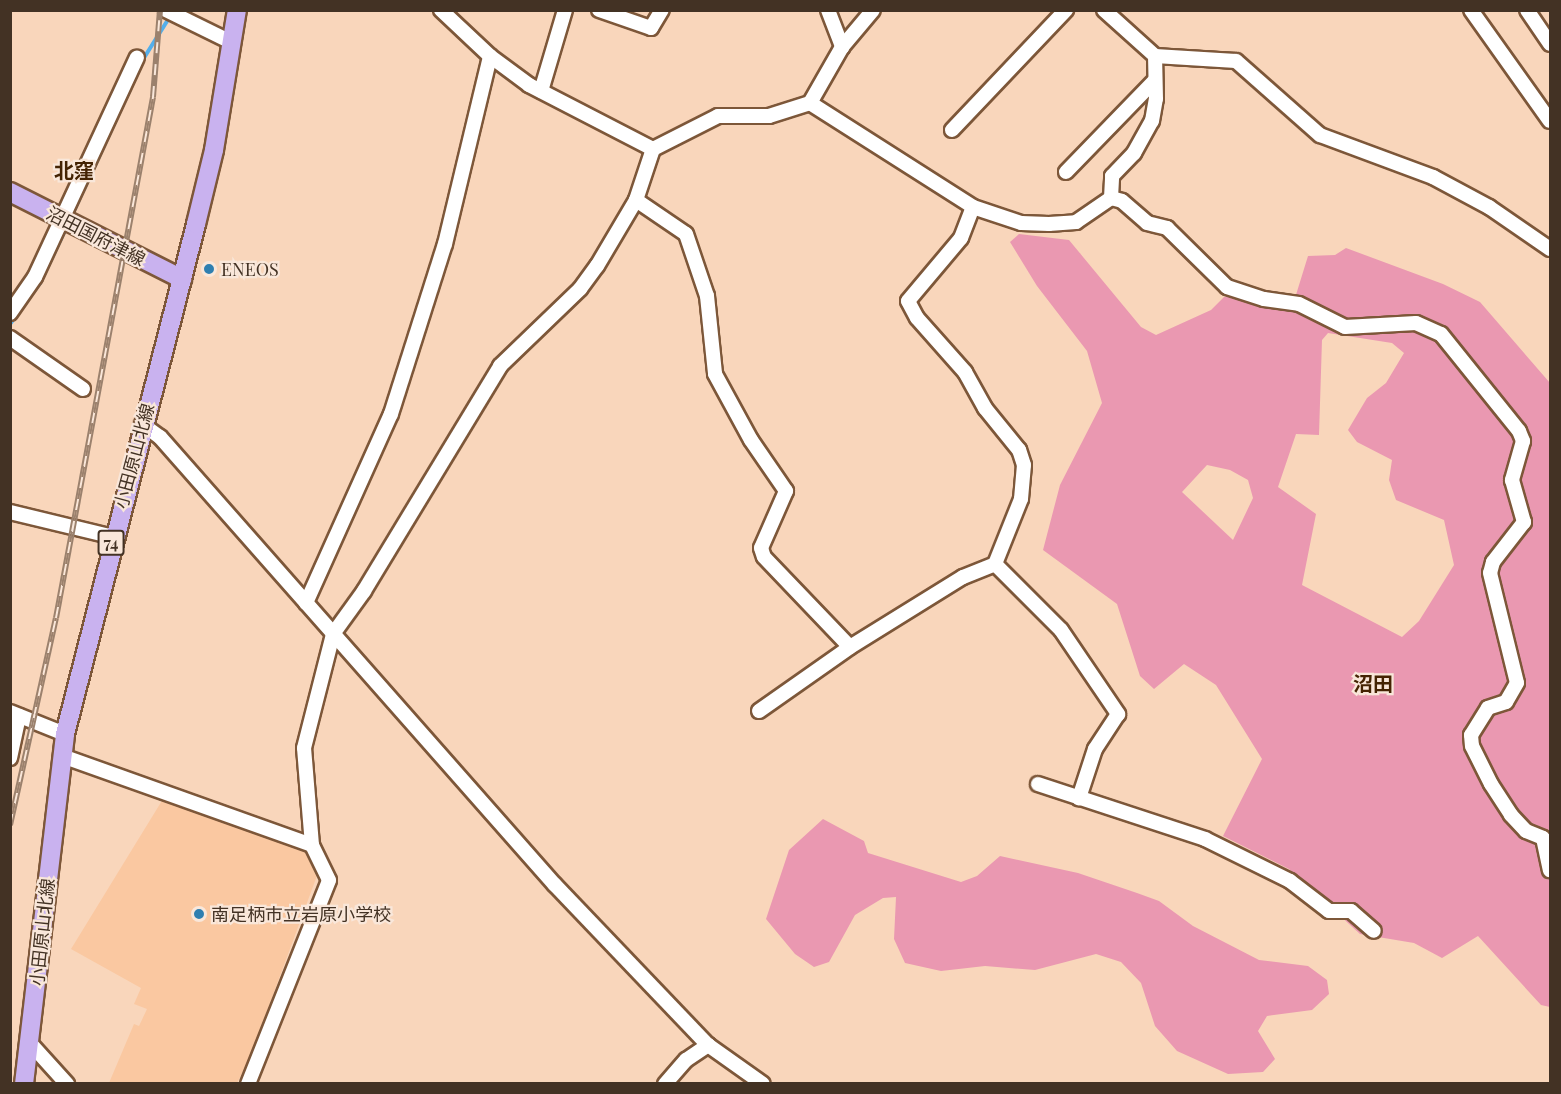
<!DOCTYPE html>
<html>
<head>
<meta charset="utf-8">
<style>
  body { margin:0 }
  #map { position:relative; width:1561px; height:1094px; overflow:hidden; background:#f9d6bb; font-family:"Playfair Display","Noto Sans JP",serif }
  div>[style] { position:absolute }
  .built>* { inset:0; background:#fac8a1 }
  .green>* { inset:0; background:#ea98b1 }
  .stream>* { height:4px; margin:-2px; padding:0 2px; transform-origin:2px; border-radius:2px; background:#54afeb }
  .roads { filter:drop-shadow(2px 0 #7d5739) drop-shadow(-2px 0 #7d5739) drop-shadow(0 2px #7d5739) drop-shadow(0 -2px #7d5739) }
  .minor>* { height:14px; margin:-7px; padding:0 7px; transform-origin:7px; border-radius:7px; background:#fff }
  .major>* { height:18px; margin:-9px; padding:0 9px; transform-origin:9px; border-radius:9px; background:#c9b2ef }
  .rail>* { height:6px; margin-top:-3px; transform-origin:0; background:repeating-linear-gradient(90deg,#f9e7da 0 11px,#9b816d 0 22px); box-sizing:border-box; border-block:2px solid #9b816d }
  .dots>* { width:16px; height:16px; translate:-50% -50%; box-sizing:border-box; border:3px solid #f9e7da; border-radius:50% }
  span { translate:-50% -50%; white-space:nowrap; text-align:center; line-height:1.15; -webkit-text-stroke:4.5px #f9e7da; paint-order:stroke }
  .shield-label span { padding:2px 4px; background:#f9e7da; border:2px solid; border-radius:4px; -webkit-text-stroke-width:0 }
  .shield-label { font-size:16px; color:#433224; font-weight:700 }
  .street-label { font-size:18px; color:#433224 }
  .poi-label { font-size:18px; color:#433224 }
  .left { translate:0 -50%; text-align:left }
  .neighbourhood-label { font-size:20px; color:#442303; font-weight:700 }
  .frame { position:absolute; inset:0; border:12px solid #433224; pointer-events:none }
</style>
</head>
<body>
<div id="map">
  <div class="built">
    <i style="clip-path:polygon(163px 799px,305px 850px,318px 873px,249px 1060px,237px 1083px,109px 1083px,134px 1024px,139px 1026px,147px 1009px,134px 1004px,141px 988px,71px 949px)"></i>
  </div>
  <div class="green">
    <i style="clip-path:polygon(evenodd,1019px 234px,1069px 240px,1141px 327px,1156px 335px,1211px 310px,1224px 297px,1295px 298px,1308px 256px,1335px 255px,1346px 248px,1443px 284px,1480px 302px,1550px 383px,1550px 1007px,1541px 1005px,1478px 936px,1442px 958px,1414px 943px,1360px 934px,1289px 869px,1223px 836px,1262px 759px,1216px 685px,1184px 664px,1154px 689px,1140px 676px,1117px 604px,1043px 550px,1060px 485px,1102px 403px,1087px 351px,1037px 286px,1010px 242px,1019px 234px,1328px 333px,1392px 343px,1404px 353px,1386px 383px,1367px 398px,1348px 430px,1357px 442px,1392px 460px,1389px 480px,1396px 500px,1444px 520px,1454px 565px,1419px 621px,1402px 637px,1302px 585px,1316px 514px,1278px 487px,1296px 434px,1319px 435px,1322px 340px,1328px 333px,1019px 234px,1207px 465px,1230px 470px,1248px 480px,1253px 498px,1233px 540px,1182px 492px,1207px 465px)"></i>
    <i style="clip-path:polygon(823px 819px,864px 841px,868px 853px,961px 882px,977px 876px,1000px 856px,1078px 873px,1137px 893px,1159px 901px,1193px 926px,1259px 960px,1308px 966px,1327px 980px,1329px 994px,1312px 1010px,1267px 1016px,1258px 1031px,1275px 1059px,1263px 1072px,1228px 1074px,1177px 1051px,1155px 1026px,1141px 983px,1121px 962px,1096px 954px,1035px 970px,985px 966px,941px 971px,905px 963px,894px 939px,896px 897px,883px 898px,855px 915px,829px 962px,814px 967px,795px 954px,766px 919px,789px 850px)"></i>
  </div>
  <div class="stream">
    <i style="left:1490px;top:25px;width:104px;rotate:54.8deg"></i>
    <i style="left:142px;top:61px;width:54px;rotate:-57.8deg"></i>
    <i style="left:71px;top:217px;width:145px;rotate:-65.2deg"></i>
    <i style="left:10px;top:324px;width:51px;rotate:-53.8deg"></i>
    <i style="left:40px;top:283px;width:63px;rotate:-64.7deg"></i>
  </div>
  <div class="roads">
    <div class="minor">
      <i style="left:166px;top:10px;width:70px;rotate:26.2deg"></i>
      <i style="left:441px;top:10px;width:67px;rotate:43.2deg"></i>
      <i style="left:490px;top:56px;width:49px;rotate:36.6deg"></i>
      <i style="left:529px;top:85px;width:140px;rotate:27.3deg"></i>
      <i style="left:599px;top:10px;width:55px;rotate:19.1deg"></i>
      <i style="left:651px;top:28px;width:21px;rotate:-59deg"></i>
      <i style="left:828px;top:10px;width:40px;rotate:69deg"></i>
      <i style="left:1104px;top:10px;width:69px;rotate:42deg"></i>
      <i style="left:1155px;top:56px;width:81px;rotate:3.5deg"></i>
      <i style="left:1236px;top:61px;width:112px;rotate:41.4deg"></i>
      <i style="left:1320px;top:135px;width:121px;rotate:20.4deg"></i>
      <i style="left:1433px;top:177px;width:64px;rotate:28.2deg"></i>
      <i style="left:1489px;top:207px;width:74px;rotate:34.5deg"></i>
      <i style="left:1471px;top:10px;width:136px;rotate:54.6deg"></i>
      <i style="left:1527px;top:10px;width:41px;rotate:55.9deg"></i>
      <i style="left:541px;top:91px;width:84px;rotate:-73.5deg"></i>
      <i style="left:810px;top:103px;width:64px;rotate:-60.3deg"></i>
      <i style="left:842px;top:47px;width:48px;rotate:-50deg"></i>
      <i style="left:952px;top:130px;width:166px;rotate:-46.5deg"></i>
      <i style="left:1066px;top:172px;width:128px;rotate:-45.9deg"></i>
      <i style="left:1111px;top:198px;width:22px;rotate:-87deg"></i>
      <i style="left:1112px;top:176px;width:32px;rotate:-46deg"></i>
      <i style="left:1134px;top:153px;width:37px;rotate:-61deg"></i>
      <i style="left:1152px;top:121px;width:22px;rotate:-80deg"></i>
      <i style="left:1156px;top:99px;width:43px;rotate:-91.3deg"></i>
      <i style="left:636px;top:200px;width:60px;rotate:34.2deg"></i>
      <i style="left:686px;top:234px;width:65px;rotate:71.3deg"></i>
      <i style="left:707px;top:296px;width:78px;rotate:84.1deg"></i>
      <i style="left:715px;top:374px;width:75px;rotate:61.4deg"></i>
      <i style="left:751px;top:440px;width:62px;rotate:55.5deg"></i>
      <i style="left:786px;top:491px;width:62px;rotate:113.7deg"></i>
      <i style="left:761px;top:548px;width:9px;rotate:72deg"></i>
      <i style="left:764px;top:557px;width:124px;rotate:46.3deg"></i>
      <i style="left:850px;top:647px;width:133px;rotate:-31.8deg"></i>
      <i style="left:963px;top:577px;width:35px;rotate:-22deg"></i>
      <i style="left:995px;top:564px;width:70px;rotate:-68.2deg"></i>
      <i style="left:1021px;top:499px;width:34px;rotate:-85deg"></i>
      <i style="left:1024px;top:465px;width:16px;rotate:-108deg"></i>
      <i style="left:1019px;top:450px;width:54px;rotate:-129deg"></i>
      <i style="left:985px;top:408px;width:41px;rotate:-119.1deg"></i>
      <i style="left:965px;top:372px;width:72px;rotate:-131.6deg"></i>
      <i style="left:917px;top:318px;width:19px;rotate:-118deg"></i>
      <i style="left:908px;top:301px;width:82px;rotate:-49.9deg"></i>
      <i style="left:961px;top:238px;width:33px;rotate:-69deg"></i>
      <i style="left:10px;top:313px;width:44px;rotate:-55.2deg"></i>
      <i style="left:35px;top:277px;width:242px;rotate:-65.1deg"></i>
      <i style="left:10px;top:338px;width:89px;rotate:34.9deg"></i>
      <i style="left:142px;top:424px;width:22px;rotate:36deg"></i>
      <i style="left:160px;top:437px;width:597px;rotate:48.6deg"></i>
      <i style="left:555px;top:885px;width:221px;rotate:46.3deg"></i>
      <i style="left:708px;top:1045px;width:67px;rotate:35.3deg"></i>
      <i style="left:10px;top:512px;width:106px;rotate:13.6deg"></i>
      <i style="left:995px;top:564px;width:93px;rotate:45deg"></i>
      <i style="left:1061px;top:630px;width:102px;rotate:55.8deg"></i>
      <i style="left:1118px;top:714px;width:42px;rotate:123.3deg"></i>
      <i style="left:1095px;top:749px;width:52px;rotate:108.1deg"></i>
      <i style="left:306px;top:603px;width:207px;rotate:-65.8deg"></i>
      <i style="left:391px;top:414px;width:178px;rotate:-72.4deg"></i>
      <i style="left:445px;top:244px;width:193px;rotate:-76.5deg"></i>
      <i style="left:759px;top:711px;width:111px;rotate:-35.1deg"></i>
      <i style="left:10px;top:712px;width:59px;rotate:21.8deg"></i>
      <i style="left:62px;top:756px;width:265px;rotate:19.6deg"></i>
      <i style="left:10px;top:758px;width:43px;rotate:-77.9deg"></i>
      <i style="left:1038px;top:784px;width:176px;rotate:18.2deg"></i>
      <i style="left:1205px;top:839px;width:95px;rotate:26.3deg"></i>
      <i style="left:1290px;top:881px;width:49px;rotate:37.6deg"></i>
      <i style="left:1329px;top:911px;width:22px"></i>
      <i style="left:1351px;top:911px;width:30px;rotate:41deg"></i>
      <i style="left:29px;top:1042px;width:57px;rotate:47.9deg"></i>
      <i style="left:248px;top:1084px;width:219px;rotate:-68.3deg"></i>
      <i style="left:329px;top:880px;width:39px;rotate:-116deg"></i>
      <i style="left:312px;top:845px;width:97px;rotate:-94.7deg"></i>
      <i style="left:304px;top:748px;width:118px;rotate:-75.7deg"></i>
      <i style="left:333px;top:634px;width:53px;rotate:-54.2deg"></i>
      <i style="left:364px;top:591px;width:263px;rotate:-58.8deg"></i>
      <i style="left:500px;top:366px;width:111px;rotate:-43.9deg"></i>
      <i style="left:580px;top:289px;width:29px;rotate:-54deg"></i>
      <i style="left:597px;top:266px;width:77px;rotate:-59.4deg"></i>
      <i style="left:636px;top:200px;width:54px;rotate:-71.6deg"></i>
      <i style="left:653px;top:149px;width:73px;rotate:-26.9deg"></i>
      <i style="left:718px;top:116px;width:51px"></i>
      <i style="left:769px;top:116px;width:43px;rotate:-17.6deg"></i>
      <i style="left:810px;top:103px;width:193px;rotate:32.5deg"></i>
      <i style="left:973px;top:207px;width:51px;rotate:18.4deg"></i>
      <i style="left:1021px;top:223px;width:28px;rotate:2deg"></i>
      <i style="left:1049px;top:224px;width:27px;rotate:-4deg"></i>
      <i style="left:1076px;top:222px;width:42px;rotate:-34.4deg"></i>
      <i style="left:1111px;top:198px;width:11px;rotate:15deg"></i>
      <i style="left:1122px;top:201px;width:33px;rotate:41deg"></i>
      <i style="left:1147px;top:223px;width:21px;rotate:14deg"></i>
      <i style="left:1167px;top:228px;width:84px;rotate:44.5deg"></i>
      <i style="left:1227px;top:287px;width:39px;rotate:18deg"></i>
      <i style="left:1264px;top:299px;width:35px;rotate:8deg"></i>
      <i style="left:1299px;top:304px;width:51px;rotate:26.6deg"></i>
      <i style="left:1345px;top:327px;width:71px;rotate:-3.2deg"></i>
      <i style="left:1416px;top:323px;width:27px;rotate:24deg"></i>
      <i style="left:1441px;top:334px;width:124px;rotate:51.2deg"></i>
      <i style="left:1519px;top:431px;width:11px;rotate:68deg"></i>
      <i style="left:1523px;top:441px;width:41px;rotate:105.8deg"></i>
      <i style="left:1512px;top:480px;width:44px;rotate:74.1deg"></i>
      <i style="left:1524px;top:522px;width:51px;rotate:127.8deg"></i>
      <i style="left:1493px;top:562px;width:11px;rotate:105deg"></i>
      <i style="left:1490px;top:573px;width:113px;rotate:76.2deg"></i>
      <i style="left:1517px;top:683px;width:22px;rotate:120deg"></i>
      <i style="left:1506px;top:702px;width:19px;rotate:162deg"></i>
      <i style="left:1488px;top:708px;width:32px;rotate:122deg"></i>
      <i style="left:1471px;top:735px;width:11px;rotate:85deg"></i>
      <i style="left:1472px;top:746px;width:42px;rotate:63.4deg"></i>
      <i style="left:1491px;top:784px;width:37px;rotate:57deg"></i>
      <i style="left:1511px;top:815px;width:22px;rotate:47deg"></i>
      <i style="left:1526px;top:831px;width:18px;rotate:22deg"></i>
      <i style="left:1543px;top:838px;width:33px;rotate:78deg"></i>
      <i style="left:665px;top:1084px;width:32px;rotate:-49deg"></i>
      <i style="left:686px;top:1060px;width:27px;rotate:-34deg"></i>
    </div>
    <div class="major">
      <i style="left:10px;top:192px;width:193px;rotate:26.8deg"></i>
      <i style="left:24px;top:1084px;width:352px;rotate:-83.3deg"></i>
      <i style="left:65px;top:734px;width:527px;rotate:-75.59deg"></i>
      <i style="left:196px;top:224px;width:76px;rotate:-76.3deg"></i>
      <i style="left:214px;top:150px;width:142px;rotate:-80.7deg"></i>
    </div>
  </div>
  <div class="rail">
    <i style="left:10px;top:825px;width:212px;rotate:-77.5deg"></i>
    <i style="left:56px;top:618px;width:530px;rotate:-79.45deg"></i>
    <i style="left:153px;top:97px;width:87px;rotate:-85.4deg"></i>
  </div>
  <div class="dots">
    <i style="left:209px;top:269px;background:#2f7fb0"></i>
    <i style="left:199px;top:914px;background:#2f7fb0"></i>
  </div>
  <div class="shield-label">
    <span style="left:111px;top:543px">74</span>
  </div>
  <div class="street-label">
    <span style="left:96px;top:236px;rotate:27deg">沼田国府津線</span>
    <span style="left:134px;top:456px;rotate:-75deg">小田原山北線</span>
    <span style="left:42px;top:932px;rotate:-84deg">小田原山北線</span>
  </div>
  <div class="poi-label">
    <span class="left" style="left:221px;top:269px">ENEOS</span>
    <span class="left" style="left:211px;top:914px">南足柄市立岩原小学校</span>
  </div>
  <div class="neighbourhood-label">
    <span style="left:74px;top:169px">北窪</span>
    <span style="left:1373px;top:682px">沼田</span>
  </div>
  <div class="frame"></div>
</div>
</body>
</html>
